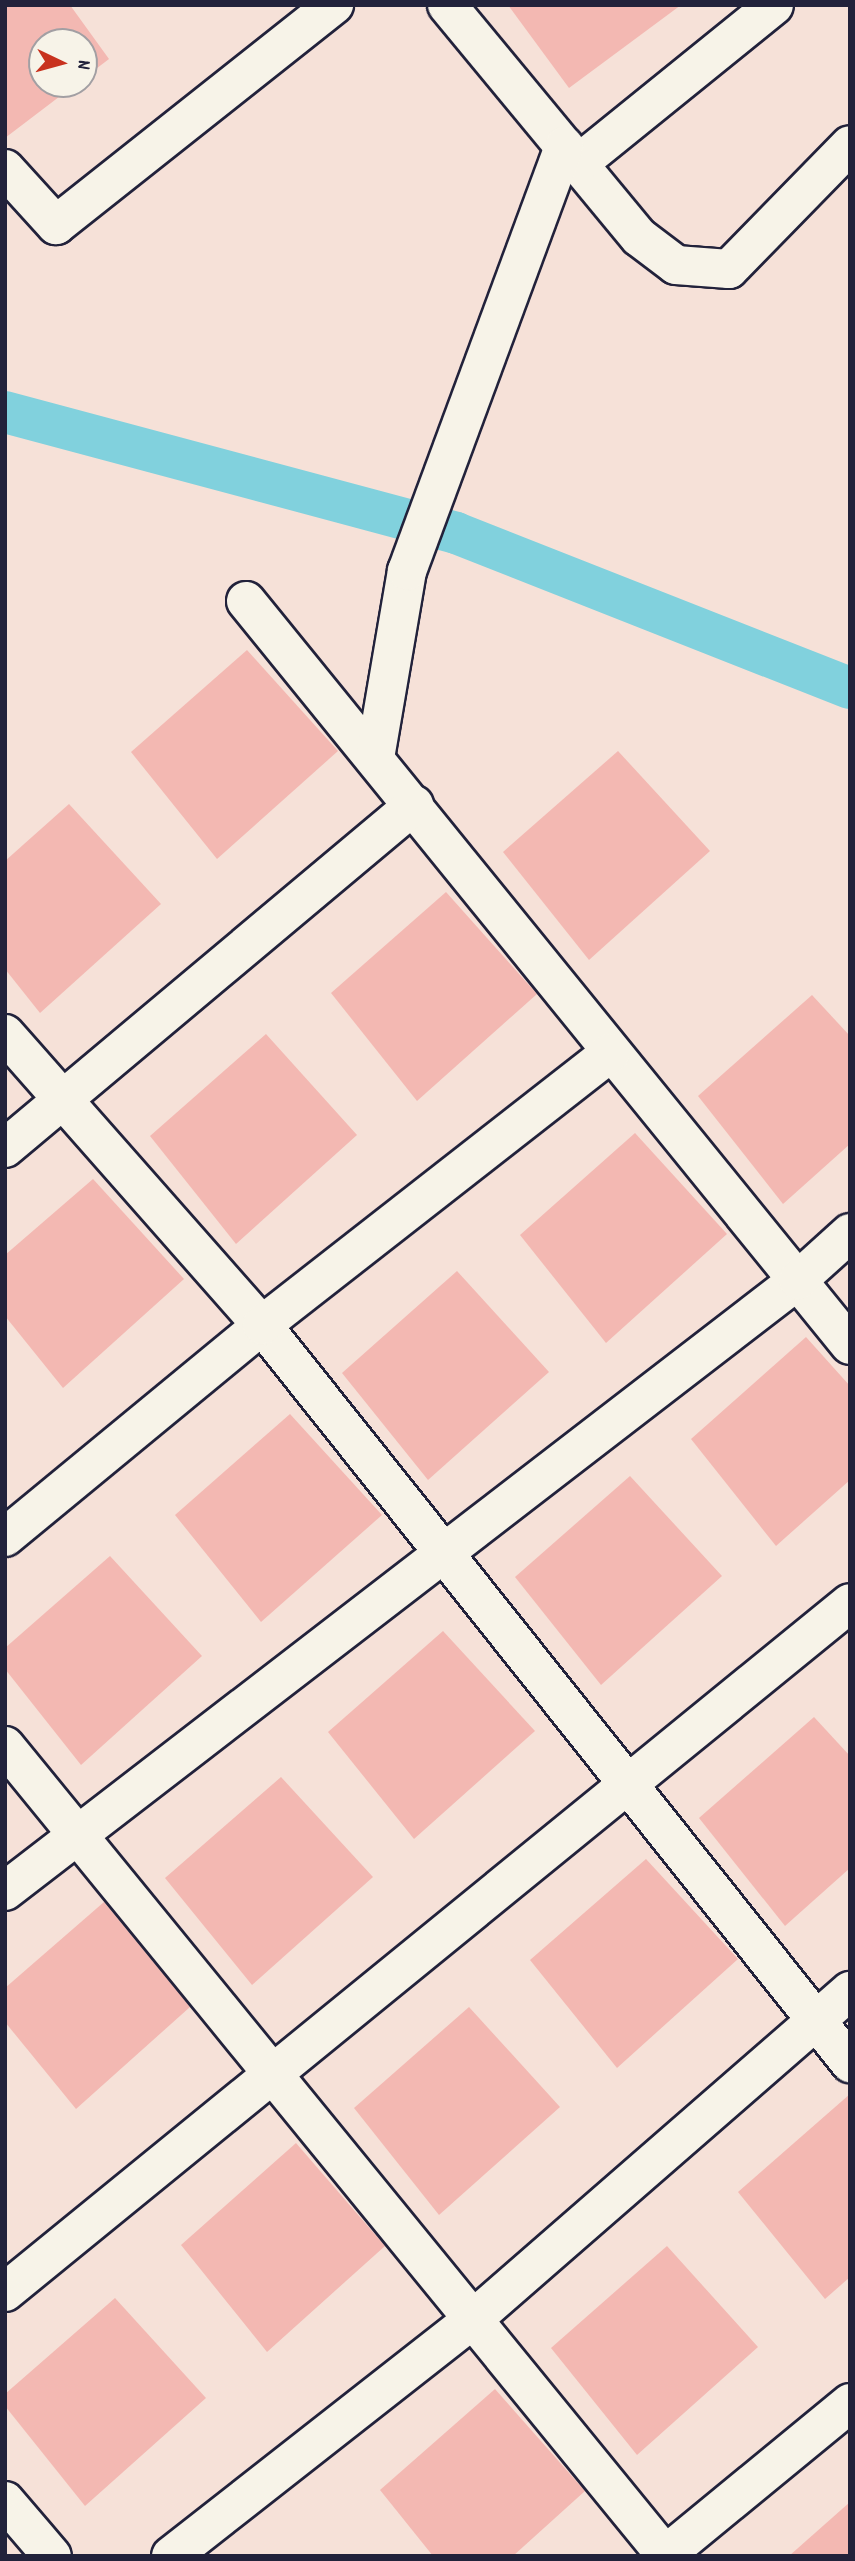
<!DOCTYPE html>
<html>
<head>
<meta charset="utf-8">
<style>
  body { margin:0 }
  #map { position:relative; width:855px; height:2561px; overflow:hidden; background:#f6e1d8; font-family:Dekko,sans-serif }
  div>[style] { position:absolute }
  .canal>* { height:42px; margin:-21px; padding:0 21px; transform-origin:21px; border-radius:21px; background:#81d1dd }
  .building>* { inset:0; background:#f3b8b2 }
  .roads { filter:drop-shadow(2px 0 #22223b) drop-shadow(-2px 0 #22223b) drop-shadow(0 2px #22223b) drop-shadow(0 -2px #22223b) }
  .minor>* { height:38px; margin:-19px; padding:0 19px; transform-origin:19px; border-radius:19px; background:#f7f3e8 }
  span { translate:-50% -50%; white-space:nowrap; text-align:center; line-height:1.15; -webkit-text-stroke:6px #f7f3e8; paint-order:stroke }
  .frame { position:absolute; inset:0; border:7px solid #22223b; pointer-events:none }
  .north { position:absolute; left:28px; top:28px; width:70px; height:70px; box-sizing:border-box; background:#f7f3e8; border:2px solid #a29fa3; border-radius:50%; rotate:95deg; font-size:19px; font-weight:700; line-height:28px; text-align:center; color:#22223b }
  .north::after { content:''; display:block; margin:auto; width:24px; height:32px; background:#c8321e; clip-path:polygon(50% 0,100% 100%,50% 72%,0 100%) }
</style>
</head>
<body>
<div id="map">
  <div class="canal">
    <i style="left:5px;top:412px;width:467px;rotate:15deg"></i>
    <i style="left:456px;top:533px;width:423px;rotate:21.5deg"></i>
  </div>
  <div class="building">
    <i style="clip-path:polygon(5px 5px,70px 5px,109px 59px,84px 78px,84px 42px,42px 42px,42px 84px,76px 84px,5px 138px)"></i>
    <i style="clip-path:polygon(508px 5px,681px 5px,569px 88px)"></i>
    <i style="clip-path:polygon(247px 650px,338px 751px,217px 859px,131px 752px)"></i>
    <i style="clip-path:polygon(618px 751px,710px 851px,589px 960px,503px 852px)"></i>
    <i style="clip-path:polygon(69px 804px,161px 904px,40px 1013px,5px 969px,5px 861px)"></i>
    <i style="clip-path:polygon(446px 892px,537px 994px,417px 1101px,331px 993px)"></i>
    <i style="clip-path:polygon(812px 995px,850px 1036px,850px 1144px,783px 1204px,698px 1096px)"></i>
    <i style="clip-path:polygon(266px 1034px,357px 1135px,236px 1244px,150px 1136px)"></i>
    <i style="clip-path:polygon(635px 1133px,727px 1234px,606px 1343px,520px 1235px)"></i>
    <i style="clip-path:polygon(93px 1179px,184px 1279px,63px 1388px,5px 1316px,5px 1255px)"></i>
    <i style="clip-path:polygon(457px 1271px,549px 1372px,428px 1480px,342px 1373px)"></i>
    <i style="clip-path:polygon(806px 1337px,850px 1386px,850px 1480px,776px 1546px,691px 1439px)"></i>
    <i style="clip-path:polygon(290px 1414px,382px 1515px,261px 1622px,175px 1515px)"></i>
    <i style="clip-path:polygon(630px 1476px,722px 1576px,601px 1685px,515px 1577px)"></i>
    <i style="clip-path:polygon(110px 1556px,202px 1656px,81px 1765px,5px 1669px,5px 1648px)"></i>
    <i style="clip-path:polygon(443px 1631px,535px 1731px,414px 1839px,328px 1732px)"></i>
    <i style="clip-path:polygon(814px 1717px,850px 1756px,850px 1868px,785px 1926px,699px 1818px)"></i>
    <i style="clip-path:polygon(281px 1777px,373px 1877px,252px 1985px,165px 1878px)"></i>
    <i style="clip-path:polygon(646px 1859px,738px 1959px,617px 2068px,530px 1960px)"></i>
    <i style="clip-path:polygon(104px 1902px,190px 2007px,76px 2109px,5px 2022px,5px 1988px)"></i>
    <i style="clip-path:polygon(469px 2007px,560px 2107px,439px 2215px,354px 2108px)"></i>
    <i style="clip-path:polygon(850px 2094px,850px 2277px,825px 2299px,738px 2192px)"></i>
    <i style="clip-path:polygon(296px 2143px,385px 2246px,267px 2352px,181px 2245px)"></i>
    <i style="clip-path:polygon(667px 2246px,758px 2347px,637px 2455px,551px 2348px)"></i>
    <i style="clip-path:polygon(115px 2298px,206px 2398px,85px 2506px,5px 2406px,5px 2394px)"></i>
    <i style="clip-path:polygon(495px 2389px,585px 2491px,513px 2556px,433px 2556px,380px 2490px)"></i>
    <i style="clip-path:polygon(850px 2502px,850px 2556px,789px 2556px)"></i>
  </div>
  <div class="roads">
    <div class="minor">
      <i style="left:447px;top:5px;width:301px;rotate:50.4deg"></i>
      <i style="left:639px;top:237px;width:46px;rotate:37.1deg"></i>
      <i style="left:676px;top:265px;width:53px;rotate:4.3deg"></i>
      <i style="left:729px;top:269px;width:173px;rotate:-45.7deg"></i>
      <i style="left:578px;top:164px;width:252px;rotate:-39deg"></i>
      <i style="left:5px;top:169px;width:76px;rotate:47.7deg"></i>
      <i style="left:56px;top:225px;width:355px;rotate:-38.4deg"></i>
      <i style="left:246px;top:601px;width:958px;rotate:50.93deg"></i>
      <i style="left:375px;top:758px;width:190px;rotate:-80.3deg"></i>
      <i style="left:407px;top:571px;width:453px;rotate:-69.7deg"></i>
      <i style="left:5px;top:1034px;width:388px;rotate:48.6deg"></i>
      <i style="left:262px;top:1325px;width:944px;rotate:51.45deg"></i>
      <i style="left:5px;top:1148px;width:534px;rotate:-39.98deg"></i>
      <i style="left:5px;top:1537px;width:333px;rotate:-39.5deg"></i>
      <i style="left:262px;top:1325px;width:443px;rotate:-38deg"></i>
      <i style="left:5px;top:1746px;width:1045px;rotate:50.78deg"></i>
      <i style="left:5px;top:1891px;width:1001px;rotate:-37.61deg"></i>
      <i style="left:798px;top:1280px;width:70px;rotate:-42.1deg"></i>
      <i style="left:5px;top:2292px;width:1090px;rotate:-39.19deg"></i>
      <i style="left:5px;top:2501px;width:72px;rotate:49.5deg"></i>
      <i style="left:171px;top:2556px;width:381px;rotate:-38.1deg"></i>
      <i style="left:471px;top:2321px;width:503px;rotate:-41.05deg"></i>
      <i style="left:664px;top:2556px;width:241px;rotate:-39.4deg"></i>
    </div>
  </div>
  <div class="frame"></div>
  <div class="north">N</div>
</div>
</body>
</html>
